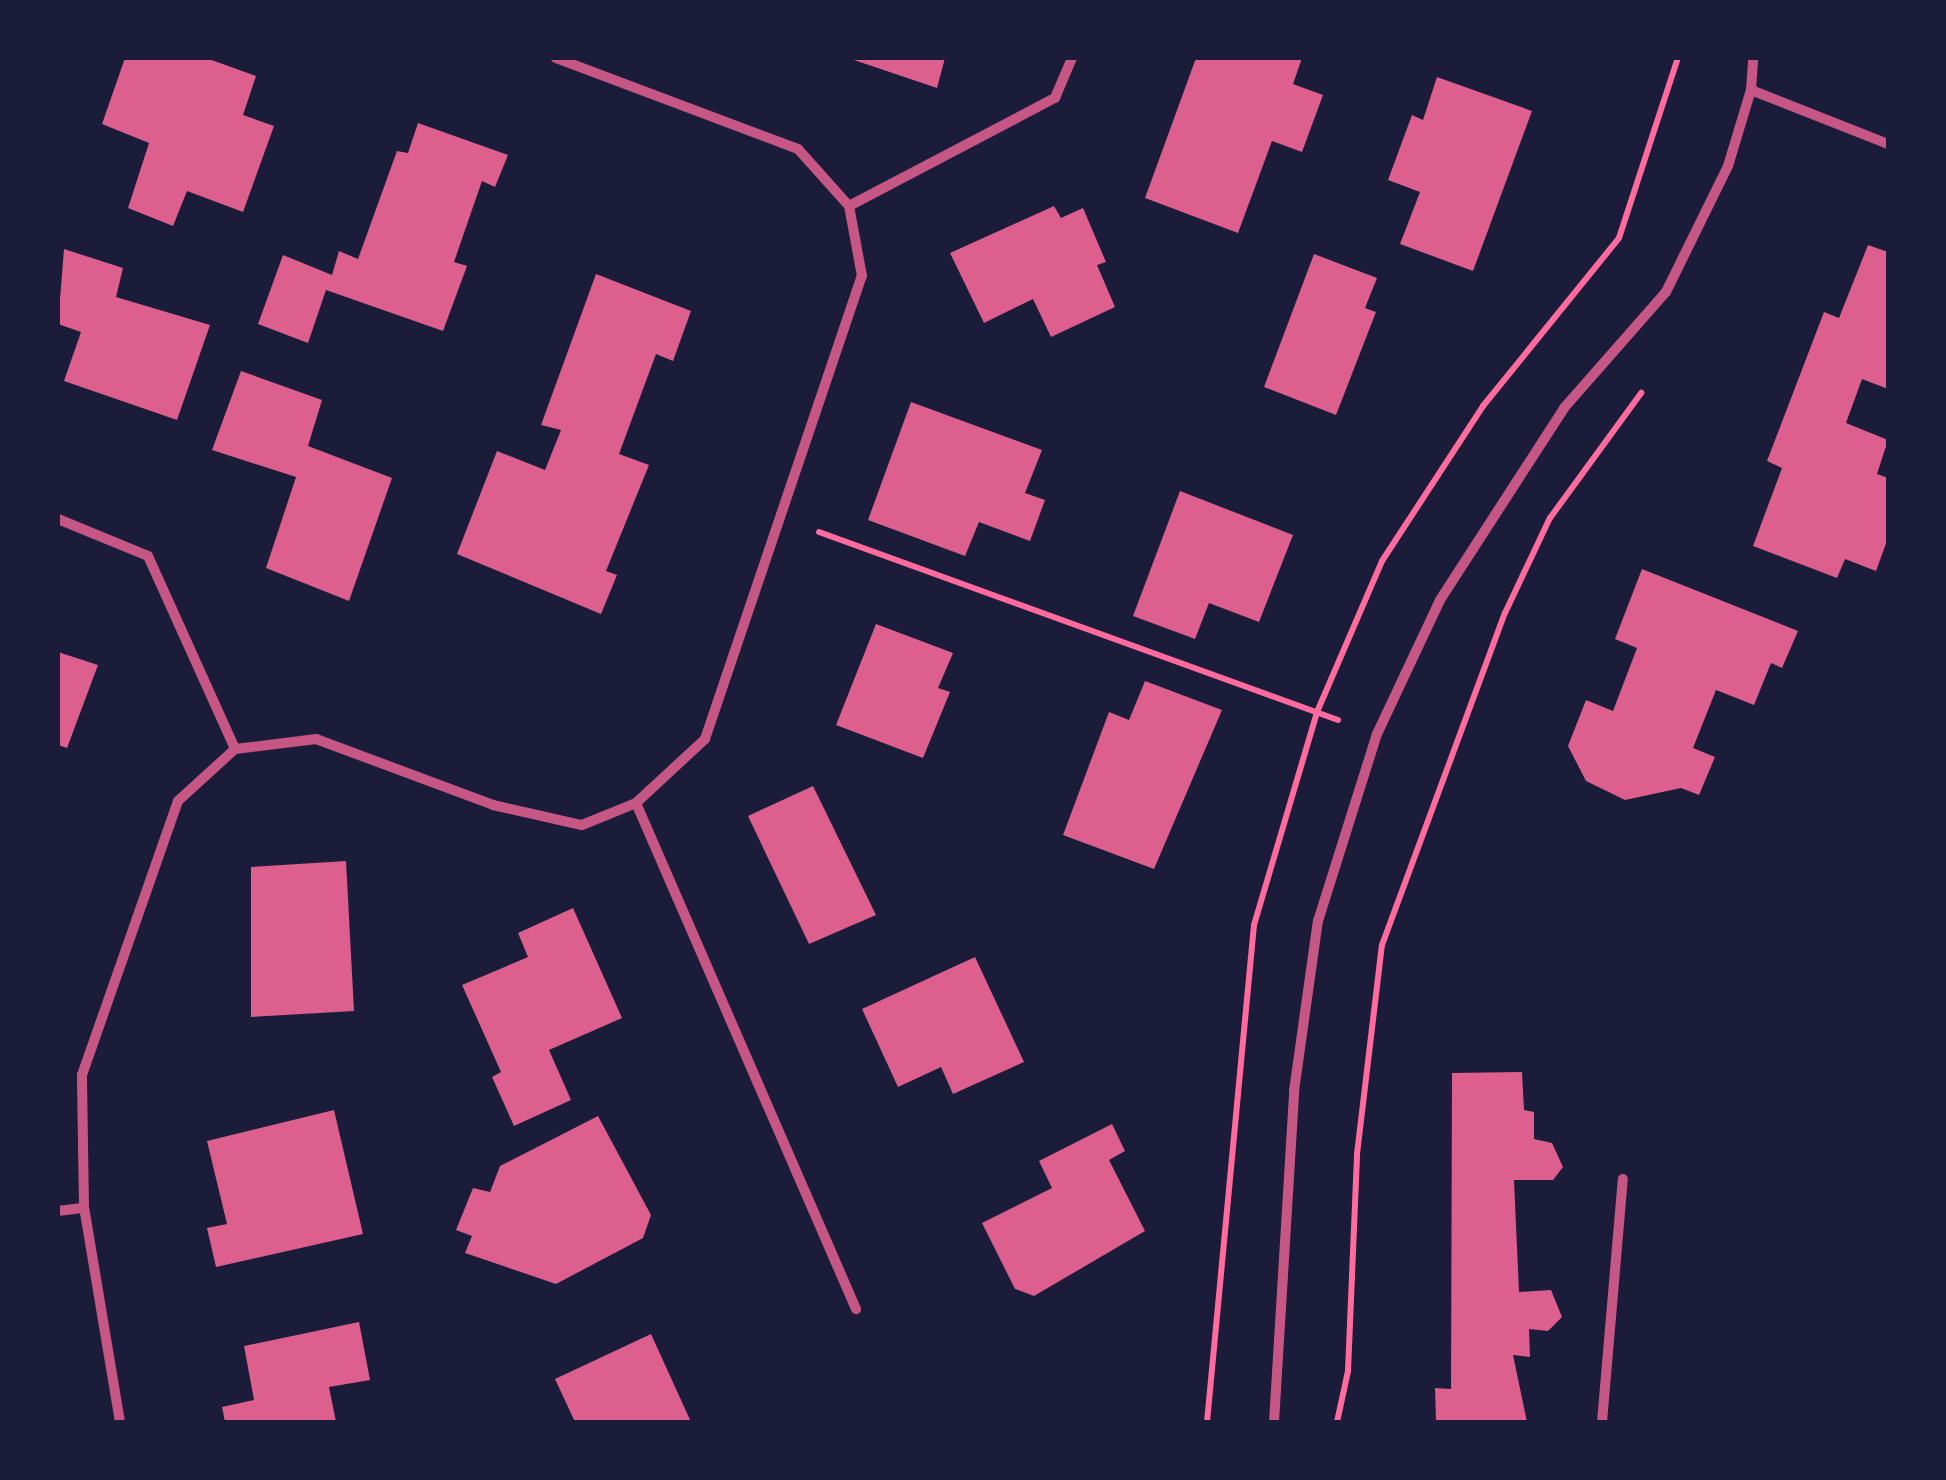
<!DOCTYPE html>
<html>
<head>
<meta charset="utf-8">
<style>
  body { margin:0 }
  #map { position:relative; width:1946px; height:1480px; overflow:hidden; background:#1b1b3a; font-family:"Exo 2",sans-serif }
  div>[style] { position:absolute }
  .building>* { inset:0; background:#dd5f8e }
  .path>* { height:6px; margin:-3px; padding:0 3px; transform-origin:3px; border-radius:3px; background:#ff6b9d }
  .minor>* { height:10px; margin:-5px; padding:0 5px; transform-origin:5px; border-radius:5px; background:#c65784 }
  span { translate:-50% -50%; white-space:nowrap; text-align:center; line-height:1.15; -webkit-text-stroke:9px #1b1b3a; paint-order:stroke }
  .frame { position:absolute; inset:0; border:60px solid #1b1b3a; pointer-events:none }
</style>
</head>
<body>
<div id="map">
  <div class="building">
    <i style="clip-path:polygon(125px 58px,206px 58px,256px 76px,243px 115px,274px 126px,243px 212px,187px 191px,173px 226px,128px 208px,149px 143px,102px 124px)"></i>
    <i style="clip-path:polygon(848px 58px,945px 58px,937px 88px)"></i>
    <i style="clip-path:polygon(1196px 58px,1302px 58px,1293px 84px,1323px 95px,1302px 152px,1272px 141px,1238px 233px,1145px 198px)"></i>
    <i style="clip-path:polygon(1437px 77px,1532px 111px,1473px 271px,1400px 244px,1420px 192px,1388px 180px,1412px 115px,1423px 120px)"></i>
    <i style="clip-path:polygon(418px 123px,508px 155px,495px 187px,482px 181px,454px 262px,467px 266px,443px 331px,326px 290px,308px 343px,258px 324px,283px 255px,332px 275px,339px 251px,358px 259px,397px 151px,408px 153px)"></i>
    <i style="clip-path:polygon(1054px 206px,1061px 218px,1083px 208px,1106px 262px,1097px 265px,1115px 307px,1051px 337px,1033px 299px,984px 323px,950px 253px)"></i>
    <i style="clip-path:polygon(1868px 245px,1888px 252px,1888px 389px,1862px 379px,1846px 423px,1888px 440px,1877px 474px,1888px 478px,1888px 538px,1876px 571px,1845px 559px,1837px 578px,1753px 546px,1782px 468px,1767px 461px,1824px 312px,1839px 318px)"></i>
    <i style="clip-path:polygon(64px 249px,123px 268px,116px 297px,210px 325px,177px 420px,64px 381px,81px 332px,58px 324px)"></i>
    <i style="clip-path:polygon(1314px 254px,1377px 278px,1365px 308px,1376px 312px,1336px 415px,1264px 387px)"></i>
    <i style="clip-path:polygon(596px 274px,691px 311px,673px 361px,656px 354px,619px 454px,649px 465px,606px 571px,617px 575px,601px 614px,457px 554px,497px 451px,545px 470px,561px 430px,541px 425px)"></i>
    <i style="clip-path:polygon(241px 371px,322px 400px,308px 446px,392px 478px,349px 601px,266px 568px,296px 477px,212px 450px)"></i>
    <i style="clip-path:polygon(911px 402px,1042px 450px,1025px 493px,1045px 500px,1030px 541px,979px 522px,965px 556px,868px 520px)"></i>
    <i style="clip-path:polygon(1180px 491px,1293px 535px,1259px 622px,1209px 603px,1195px 639px,1133px 616px)"></i>
    <i style="clip-path:polygon(1642px 569px,1798px 631px,1782px 668px,1771px 663px,1754px 705px,1716px 690px,1693px 748px,1715px 757px,1699px 795px,1681px 788px,1625px 800px,1586px 781px,1568px 746px,1586px 700px,1613px 711px,1637px 648px,1615px 639px)"></i>
    <i style="clip-path:polygon(876px 624px,953px 653px,938px 688px,950px 692px,923px 758px,836px 725px)"></i>
    <i style="clip-path:polygon(58px 652px,98px 665px,67px 748px,58px 745px)"></i>
    <i style="clip-path:polygon(1145px 681px,1222px 710px,1154px 869px,1063px 835px,1109px 712px,1129px 720px)"></i>
    <i style="clip-path:polygon(813px 786px,876px 915px,809px 944px,748px 816px)"></i>
    <i style="clip-path:polygon(346px 861px,354px 1011px,251px 1017px,251px 867px)"></i>
    <i style="clip-path:polygon(573px 908px,622px 1018px,549px 1050px,571px 1100px,514px 1126px,492px 1077px,501px 1072px,462px 985px,528px 957px,518px 933px)"></i>
    <i style="clip-path:polygon(975px 957px,1024px 1062px,953px 1094px,941px 1067px,898px 1087px,862px 1009px)"></i>
    <i style="clip-path:polygon(1522px 1072px,1524px 1110px,1534px 1112px,1534px 1139px,1552px 1143px,1563px 1167px,1553px 1180px,1514px 1180px,1519px 1292px,1551px 1290px,1562px 1317px,1548px 1331px,1529px 1329px,1530px 1357px,1513px 1355px,1527px 1422px,1436px 1422px,1435px 1388px,1451px 1389px,1452px 1073px)"></i>
    <i style="clip-path:polygon(334px 1110px,363px 1234px,216px 1267px,207px 1228px,227px 1224px,207px 1141px)"></i>
    <i style="clip-path:polygon(598px 1116px,651px 1215px,643px 1238px,556px 1284px,465px 1253px,472px 1236px,456px 1230px,473px 1188px,490px 1192px,500px 1166px)"></i>
    <i style="clip-path:polygon(1112px 1124px,1125px 1151px,1109px 1160px,1145px 1231px,1034px 1296px,1015px 1289px,982px 1223px,1052px 1188px,1039px 1161px)"></i>
    <i style="clip-path:polygon(359px 1322px,370px 1380px,329px 1387px,336px 1422px,225px 1422px,222px 1407px,254px 1400px,244px 1346px)"></i>
    <i style="clip-path:polygon(651px 1334px,691px 1422px,575px 1422px,555px 1379px)"></i>
  </div>
  <div class="path">
    <i style="left:819px;top:532px;width:552px;rotate:19.91deg"></i>
    <i style="left:1207px;top:1422px;width:499px;rotate:-84.6deg"></i>
    <i style="left:1254px;top:925px;width:222px;rotate:-73.5deg"></i>
    <i style="left:1317px;top:712px;width:164px;rotate:-66.7deg"></i>
    <i style="left:1382px;top:561px;width:185px;rotate:-56.9deg"></i>
    <i style="left:1483px;top:406px;width:216px;rotate:-51deg"></i>
    <i style="left:1619px;top:238px;width:189px;rotate:-71.9deg"></i>
    <i style="left:1337px;top:1422px;width:52px;rotate:-77.8deg"></i>
    <i style="left:1348px;top:1371px;width:217px;rotate:-87.6deg"></i>
    <i style="left:1357px;top:1154px;width:210px;rotate:-83.2deg"></i>
    <i style="left:1382px;top:945px;width:354px;rotate:-69.7deg"></i>
    <i style="left:1505px;top:613px;width:105px;rotate:-64.7deg"></i>
    <i style="left:1550px;top:518px;width:155px;rotate:-53.9deg"></i>
  </div>
  <div class="minor">
    <i style="left:1751px;top:90px;width:147px;rotate:21.5deg"></i>
    <i style="left:849px;top:206px;width:233px;rotate:-27.7deg"></i>
    <i style="left:1055px;top:98px;width:43px;rotate:-67deg"></i>
    <i style="left:58px;top:519px;width:97px;rotate:22.3deg"></i>
    <i style="left:148px;top:556px;width:212px;rotate:65.7deg"></i>
    <i style="left:636px;top:803px;width:552px;rotate:66.5deg"></i>
    <i style="left:58px;top:1211px;width:26px;rotate:-7deg"></i>
    <i style="left:120px;top:1422px;width:217px;rotate:-99.5deg"></i>
    <i style="left:84px;top:1208px;width:133px;rotate:-90.9deg"></i>
    <i style="left:82px;top:1075px;width:290px;rotate:-70.7deg"></i>
    <i style="left:178px;top:801px;width:77px;rotate:-42.4deg"></i>
    <i style="left:235px;top:749px;width:82px;rotate:-7deg"></i>
    <i style="left:316px;top:739px;width:189px;rotate:20.4deg"></i>
    <i style="left:493px;top:805px;width:91px;rotate:12.7deg"></i>
    <i style="left:582px;top:825px;width:58px;rotate:-22.2deg"></i>
    <i style="left:636px;top:803px;width:94px;rotate:-42.8deg"></i>
    <i style="left:705px;top:739px;width:489px;rotate:-71.3deg"></i>
    <i style="left:862px;top:276px;width:71px;rotate:-100.5deg"></i>
    <i style="left:849px;top:206px;width:76px;rotate:-131.8deg"></i>
    <i style="left:798px;top:149px;width:259px;rotate:-159.4deg"></i>
    <i style="left:1274px;top:1422px;width:332px;rotate:-86.5deg"></i>
    <i style="left:1294px;top:1091px;width:172px;rotate:-82deg"></i>
    <i style="left:1318px;top:921px;width:196px;rotate:-72.5deg"></i>
    <i style="left:1377px;top:734px;width:148px;rotate:-64.8deg"></i>
    <i style="left:1440px;top:600px;width:229px;rotate:-57.1deg"></i>
    <i style="left:1564px;top:408px;width:154px;rotate:-48.7deg"></i>
    <i style="left:1666px;top:292px;width:140px;rotate:-63.8deg"></i>
    <i style="left:1728px;top:166px;width:79px;rotate:-73.2deg"></i>
    <i style="left:1751px;top:90px;width:32px;rotate:-86deg"></i>
    <i style="left:1602px;top:1422px;width:244px;rotate:-85.1deg"></i>
  </div>
  <div class="frame"></div>
</div>
</body>
</html>
